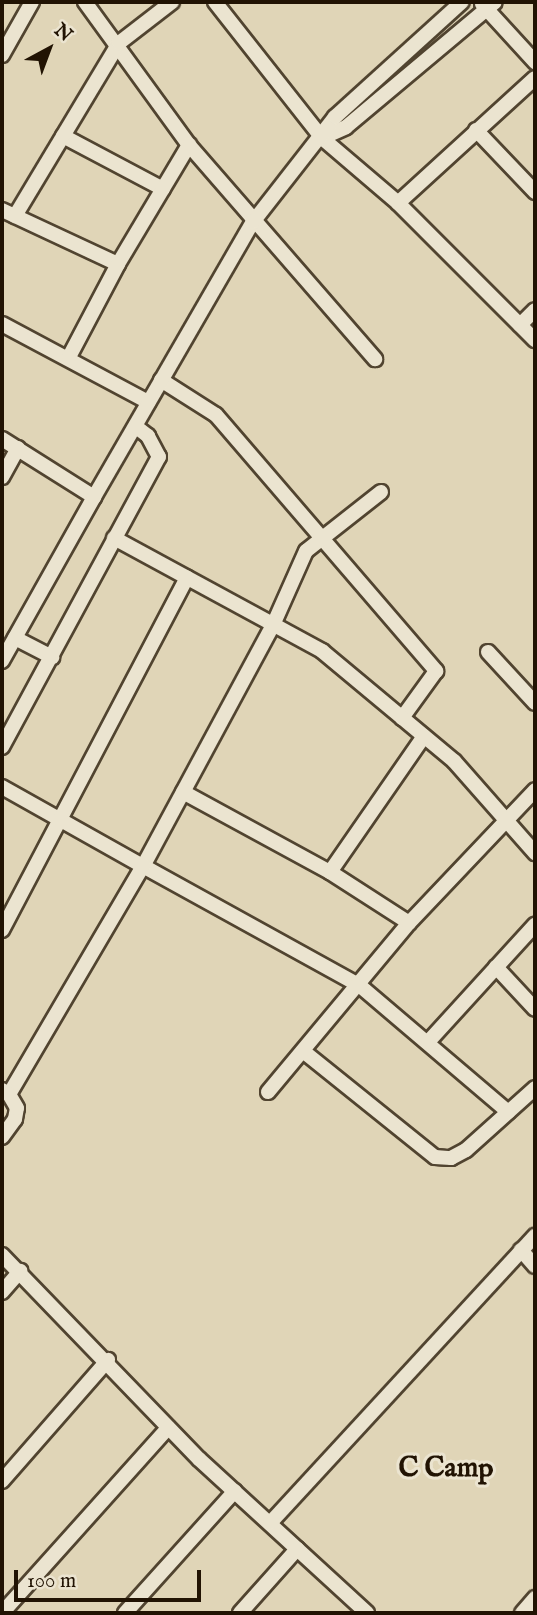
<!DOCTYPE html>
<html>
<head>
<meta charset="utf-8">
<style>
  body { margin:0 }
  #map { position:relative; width:537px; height:1615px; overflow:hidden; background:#e0d5b7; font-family:"IM FELL English",serif }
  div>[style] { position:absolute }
  .roads { filter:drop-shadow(2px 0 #514430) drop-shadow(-2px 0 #514430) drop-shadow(0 2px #514430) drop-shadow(0 -2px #514430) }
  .minor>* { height:14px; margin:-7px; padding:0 7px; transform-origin:7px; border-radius:7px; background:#ebe4d0 }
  span { translate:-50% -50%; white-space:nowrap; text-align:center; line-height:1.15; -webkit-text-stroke:6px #ebe4d0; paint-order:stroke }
  .quarter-label { font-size:28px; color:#211303; font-weight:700 }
  .frame { position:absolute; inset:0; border:4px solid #211303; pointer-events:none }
  .north { position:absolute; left:14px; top:14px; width:70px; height:70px; -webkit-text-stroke:5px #ebe4d0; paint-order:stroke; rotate:41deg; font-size:19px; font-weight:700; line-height:28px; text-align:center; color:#211303 }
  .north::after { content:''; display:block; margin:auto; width:24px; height:32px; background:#211303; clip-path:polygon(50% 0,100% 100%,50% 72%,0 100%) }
  .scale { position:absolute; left:14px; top:1570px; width:187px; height:32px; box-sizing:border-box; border:4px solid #211303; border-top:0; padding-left:9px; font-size:21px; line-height:24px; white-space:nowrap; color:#211303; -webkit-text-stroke:5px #ebe4d0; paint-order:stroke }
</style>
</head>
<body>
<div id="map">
  <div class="roads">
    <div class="minor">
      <i style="left:85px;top:2px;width:177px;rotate:54deg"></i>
      <i style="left:189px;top:145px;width:284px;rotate:49deg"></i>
      <i style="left:215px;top:2px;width:173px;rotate:51.8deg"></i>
      <i style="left:322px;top:138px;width:100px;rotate:40.5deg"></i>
      <i style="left:398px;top:203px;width:194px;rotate:45deg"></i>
      <i style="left:482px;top:4px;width:79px;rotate:47.6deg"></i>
      <i style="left:2px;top:55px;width:61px;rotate:-60.5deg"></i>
      <i style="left:476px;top:130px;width:86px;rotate:46.4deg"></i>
      <i style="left:63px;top:136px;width:113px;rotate:27.9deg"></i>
      <i style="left:324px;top:137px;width:24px;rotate:-24deg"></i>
      <i style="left:346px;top:127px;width:194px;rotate:-40deg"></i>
      <i style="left:398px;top:203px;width:185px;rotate:-42.4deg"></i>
      <i style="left:2px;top:210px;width:128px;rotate:25deg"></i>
      <i style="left:118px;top:264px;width:139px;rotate:-59.2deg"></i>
      <i style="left:15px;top:216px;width:202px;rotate:-59deg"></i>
      <i style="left:119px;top:43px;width:67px;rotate:-37.7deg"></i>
      <i style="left:2px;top:324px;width:166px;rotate:28.1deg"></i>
      <i style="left:520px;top:325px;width:21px;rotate:-45deg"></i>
      <i style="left:69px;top:357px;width:105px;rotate:-62.2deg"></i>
      <i style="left:161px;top:380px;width:65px;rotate:32.5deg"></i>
      <i style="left:216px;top:415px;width:338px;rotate:49.3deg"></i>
      <i style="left:436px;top:671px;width:58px;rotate:125.9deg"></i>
      <i style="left:2px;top:439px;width:109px;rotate:32.2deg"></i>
      <i style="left:94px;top:497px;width:188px;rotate:119.3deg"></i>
      <i style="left:2px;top:477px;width:33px;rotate:-61deg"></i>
      <i style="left:381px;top:492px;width:95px;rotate:141.8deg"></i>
      <i style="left:306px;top:551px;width:81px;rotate:114deg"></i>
      <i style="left:273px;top:625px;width:274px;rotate:118.3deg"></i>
      <i style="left:143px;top:866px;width:247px;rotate:28.9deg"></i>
      <i style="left:359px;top:985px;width:196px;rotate:40.4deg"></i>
      <i style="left:94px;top:497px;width:318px;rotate:-60deg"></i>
      <i style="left:253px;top:222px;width:133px;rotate:-52deg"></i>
      <i style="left:335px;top:117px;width:171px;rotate:-42.2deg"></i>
      <i style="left:114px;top:538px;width:237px;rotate:28.5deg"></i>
      <i style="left:322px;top:651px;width:172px;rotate:39.8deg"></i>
      <i style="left:454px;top:761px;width:123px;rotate:48.6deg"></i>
      <i style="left:15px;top:638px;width:42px;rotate:27.2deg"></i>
      <i style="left:488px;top:652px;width:69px;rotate:47.3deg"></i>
      <i style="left:2px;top:747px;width:330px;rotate:-61.6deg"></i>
      <i style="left:159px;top:457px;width:24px;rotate:-118deg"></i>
      <i style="left:148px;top:436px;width:16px;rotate:-142deg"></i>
      <i style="left:2px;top:787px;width:162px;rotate:29.3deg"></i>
      <i style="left:143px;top:866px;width:264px;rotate:120.4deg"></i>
      <i style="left:9px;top:1094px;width:8px;rotate:-150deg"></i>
      <i style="left:183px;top:792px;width:167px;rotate:28.6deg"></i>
      <i style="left:330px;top:872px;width:94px;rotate:32.8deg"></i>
      <i style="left:330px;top:872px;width:165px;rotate:-55.3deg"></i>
      <i style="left:2px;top:930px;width:398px;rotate:-62.3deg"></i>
      <i style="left:496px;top:967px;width:57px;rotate:47.1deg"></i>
      <i style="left:428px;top:1042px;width:159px;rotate:-47.6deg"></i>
      <i style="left:303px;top:1051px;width:169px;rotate:38.8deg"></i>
      <i style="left:435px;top:1157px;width:16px;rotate:4deg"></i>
      <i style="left:451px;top:1158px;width:17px;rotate:-28deg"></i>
      <i style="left:466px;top:1150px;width:93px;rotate:-41.9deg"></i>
      <i style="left:268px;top:1092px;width:220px;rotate:-50.2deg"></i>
      <i style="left:409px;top:923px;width:183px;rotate:-46.5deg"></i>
      <i style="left:2px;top:1137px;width:22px;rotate:-54deg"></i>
      <i style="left:15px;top:1119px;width:11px;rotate:-80deg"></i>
      <i style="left:17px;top:1108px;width:16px;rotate:-120deg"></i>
      <i style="left:521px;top:1250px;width:21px;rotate:49deg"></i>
      <i style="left:2px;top:1255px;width:284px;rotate:46deg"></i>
      <i style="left:199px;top:1459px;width:228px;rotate:42.5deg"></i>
      <i style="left:2px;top:1292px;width:28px;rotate:-49deg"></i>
      <i style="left:2px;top:1481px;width:161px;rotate:-48.8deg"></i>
      <i style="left:270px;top:1523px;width:391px;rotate:-47.3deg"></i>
      <i style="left:2px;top:1613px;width:249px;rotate:-48.1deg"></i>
      <i style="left:125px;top:1613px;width:164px;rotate:-48deg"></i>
      <i style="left:240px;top:1613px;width:86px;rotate:-48.3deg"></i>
      <i style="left:522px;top:1613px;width:20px;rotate:-49deg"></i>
    </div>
  </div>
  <div class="quarter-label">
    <span style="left:446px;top:1469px">C Camp</span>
  </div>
  <div class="frame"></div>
  <div class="north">N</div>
  <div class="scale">100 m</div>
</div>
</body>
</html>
